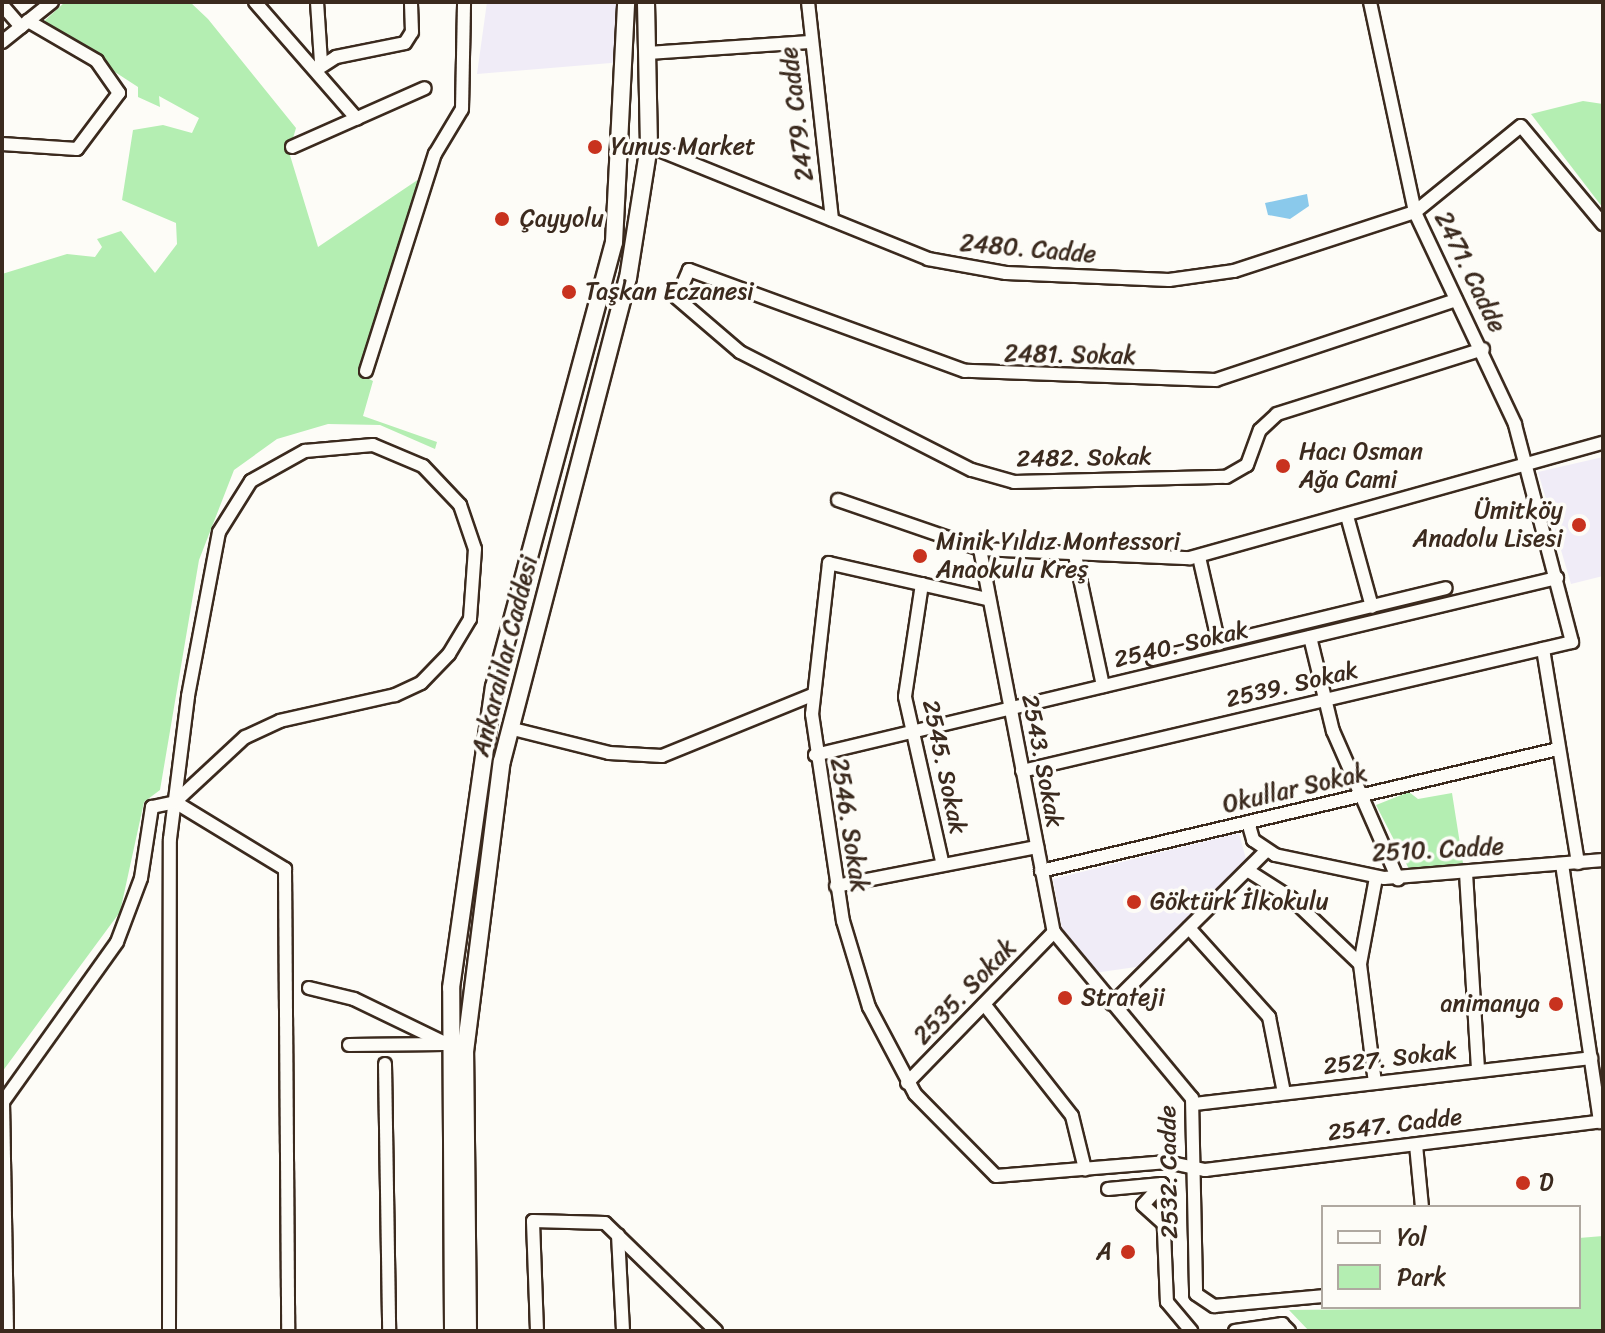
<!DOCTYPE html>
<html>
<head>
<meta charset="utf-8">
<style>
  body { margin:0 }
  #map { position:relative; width:1605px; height:1333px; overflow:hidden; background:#fdfcf7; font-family:Sriracha,sans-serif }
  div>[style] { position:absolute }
  .built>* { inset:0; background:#f0ecf7 }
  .green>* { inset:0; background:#b4eeb2 }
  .water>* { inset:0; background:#8ac9eb }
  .roads { filter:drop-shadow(2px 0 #3b2a1e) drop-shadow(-2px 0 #3b2a1e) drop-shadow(0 2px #3b2a1e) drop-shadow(0 -2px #3b2a1e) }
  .minor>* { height:12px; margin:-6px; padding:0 6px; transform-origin:6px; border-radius:6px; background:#fdfcf7 }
  .secondary>* { height:16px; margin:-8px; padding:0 8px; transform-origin:8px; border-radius:8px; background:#fdfcf7 }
  .dots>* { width:22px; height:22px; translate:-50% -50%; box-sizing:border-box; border:4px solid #fdfcf7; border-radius:50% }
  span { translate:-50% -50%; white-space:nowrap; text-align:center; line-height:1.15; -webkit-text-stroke:7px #fdfcf7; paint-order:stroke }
  .street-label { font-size:24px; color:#3b2a1e }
  .poi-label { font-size:24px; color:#3b2a1e }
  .left { translate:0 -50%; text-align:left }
  .right { translate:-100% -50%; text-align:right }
  .frame { position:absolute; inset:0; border:4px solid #3b2a1e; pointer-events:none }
  .legend { position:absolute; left:1321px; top:1205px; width:260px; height:104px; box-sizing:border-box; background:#fdfcf7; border:2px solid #afa8a0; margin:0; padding:10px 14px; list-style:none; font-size:24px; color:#3b2a1e }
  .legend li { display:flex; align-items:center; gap:16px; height:40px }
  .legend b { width:40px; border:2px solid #afa8a0 }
</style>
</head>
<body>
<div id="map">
  <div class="built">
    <i style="clip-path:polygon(487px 2px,621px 2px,623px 62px,477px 74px)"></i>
    <i style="clip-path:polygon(1603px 457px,1603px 576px,1571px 584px,1538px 472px)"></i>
    <i style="clip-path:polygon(1239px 833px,1247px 863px,1143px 966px,1094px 973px,1064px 940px,1053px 879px)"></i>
  </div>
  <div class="green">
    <i style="clip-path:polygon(65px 2px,190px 2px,208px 19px,296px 128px,289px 152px,318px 247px,419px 179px,359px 374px,373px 381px,363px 416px,437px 442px,435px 449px,380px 425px,328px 424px,277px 439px,234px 470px,199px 560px,160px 790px,144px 802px,120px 912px,2px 1072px,2px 274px,67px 254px,95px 257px,102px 247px,97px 239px,121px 231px,155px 273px,177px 244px,176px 223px,122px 200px,133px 130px,163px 125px,192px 133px,199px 118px,159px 96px,160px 107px,138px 97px,138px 87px,41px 24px)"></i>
    <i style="clip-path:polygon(1583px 101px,1603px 104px,1603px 208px,1531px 114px)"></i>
    <i style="clip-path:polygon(1409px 792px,1418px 799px,1452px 793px,1463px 863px,1410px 871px,1376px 805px)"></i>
    <i style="clip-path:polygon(1603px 1236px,1603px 1331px,1309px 1331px,1289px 1310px,1579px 1307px,1579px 1238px)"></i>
  </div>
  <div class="water">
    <i style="clip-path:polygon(1307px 194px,1309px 206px,1290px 219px,1268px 215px,1265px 203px)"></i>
  </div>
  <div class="roads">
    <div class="minor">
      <i style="left:255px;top:2px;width:155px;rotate:48.9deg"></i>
      <i style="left:317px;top:2px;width:61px;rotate:86.2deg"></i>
      <i style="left:808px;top:2px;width:219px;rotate:83.7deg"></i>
      <i style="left:2px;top:5px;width:29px;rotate:49deg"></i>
      <i style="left:2px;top:42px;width:64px;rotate:-38.7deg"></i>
      <i style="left:648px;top:53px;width:162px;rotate:-3.9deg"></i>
      <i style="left:316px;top:70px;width:24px;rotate:-33deg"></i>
      <i style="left:336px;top:57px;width:70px;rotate:-11.5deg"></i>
      <i style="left:405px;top:43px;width:13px;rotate:-58deg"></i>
      <i style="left:412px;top:32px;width:30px;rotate:-92deg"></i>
      <i style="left:2px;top:144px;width:75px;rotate:3.8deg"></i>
      <i style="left:77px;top:149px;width:70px;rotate:-53.1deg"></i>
      <i style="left:119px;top:93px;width:39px;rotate:-125deg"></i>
      <i style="left:97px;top:61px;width:80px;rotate:-149.9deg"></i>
      <i style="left:649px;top:146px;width:301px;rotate:22deg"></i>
      <i style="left:928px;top:259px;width:79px;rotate:10.2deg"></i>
      <i style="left:1006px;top:273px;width:163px;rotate:2.5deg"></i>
      <i style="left:1169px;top:280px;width:66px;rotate:-7.9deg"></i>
      <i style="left:1234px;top:271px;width:190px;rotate:-18.1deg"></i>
      <i style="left:1415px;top:212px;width:136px;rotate:-39.1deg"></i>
      <i style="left:1521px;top:126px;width:128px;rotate:50.1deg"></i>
      <i style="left:292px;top:147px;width:145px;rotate:-23.9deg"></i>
      <i style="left:1456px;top:300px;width:253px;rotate:161.6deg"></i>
      <i style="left:1216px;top:380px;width:251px;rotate:-177.9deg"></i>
      <i style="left:965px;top:371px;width:294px;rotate:-159.9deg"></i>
      <i style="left:689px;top:270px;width:30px;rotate:113deg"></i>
      <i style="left:677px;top:298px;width:83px;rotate:40.6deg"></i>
      <i style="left:740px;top:352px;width:260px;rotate:27deg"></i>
      <i style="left:972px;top:470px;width:44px;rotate:15.9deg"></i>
      <i style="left:1014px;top:482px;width:212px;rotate:-1.4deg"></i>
      <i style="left:1226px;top:477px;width:24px;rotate:-30deg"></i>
      <i style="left:1247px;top:465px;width:37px;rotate:-70deg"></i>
      <i style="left:1260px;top:430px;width:23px;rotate:-43deg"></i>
      <i style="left:1277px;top:414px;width:216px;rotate:-17.5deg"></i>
      <i style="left:366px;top:371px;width:228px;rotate:-72.4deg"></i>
      <i style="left:435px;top:154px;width:52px;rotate:-59deg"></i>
      <i style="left:462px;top:109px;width:107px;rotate:-88.9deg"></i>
      <i style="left:838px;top:500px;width:150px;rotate:19deg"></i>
      <i style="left:980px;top:549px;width:210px;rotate:2.5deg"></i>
      <i style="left:1190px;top:558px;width:429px;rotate:-15.6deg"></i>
      <i style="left:1347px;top:516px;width:94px;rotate:74.6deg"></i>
      <i style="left:980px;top:549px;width:390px;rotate:79.1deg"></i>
      <i style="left:1054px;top:932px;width:216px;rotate:50.3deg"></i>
      <i style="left:1192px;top:1098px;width:196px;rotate:88.8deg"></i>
      <i style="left:1196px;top:1294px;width:22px;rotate:34deg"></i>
      <i style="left:1214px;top:1306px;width:109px;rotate:-5.2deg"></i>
      <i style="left:1075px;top:555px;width:134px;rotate:77.9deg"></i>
      <i style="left:1199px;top:557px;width:89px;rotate:77.1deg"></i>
      <i style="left:922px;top:584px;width:114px;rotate:98.6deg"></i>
      <i style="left:905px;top:697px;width:172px;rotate:77.3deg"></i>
      <i style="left:987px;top:599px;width:162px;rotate:-167.2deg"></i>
      <i style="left:829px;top:563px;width:152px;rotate:96.4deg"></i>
      <i style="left:812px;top:714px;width:209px;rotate:81.5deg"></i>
      <i style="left:843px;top:921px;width:90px;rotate:73.2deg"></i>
      <i style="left:869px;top:1007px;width:98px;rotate:62.1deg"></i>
      <i style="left:915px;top:1094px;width:115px;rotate:45.4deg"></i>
      <i style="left:996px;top:1176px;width:172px;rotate:-4.7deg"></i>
      <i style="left:1167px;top:1162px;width:39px;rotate:12deg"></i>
      <i style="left:1205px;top:1170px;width:401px;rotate:-7deg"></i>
      <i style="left:1310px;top:637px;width:97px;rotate:76.3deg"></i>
      <i style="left:1333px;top:731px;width:162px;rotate:66.3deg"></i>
      <i style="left:1543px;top:649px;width:217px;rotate:80.7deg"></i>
      <i style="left:1153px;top:659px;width:301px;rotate:-13.6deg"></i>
      <i style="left:509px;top:728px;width:103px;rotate:14deg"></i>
      <i style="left:609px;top:753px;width:53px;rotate:3.2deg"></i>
      <i style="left:662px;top:756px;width:162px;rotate:-22.1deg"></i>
      <i style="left:815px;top:755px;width:763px;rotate:-13.42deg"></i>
      <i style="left:1022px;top:771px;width:565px;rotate:-13.2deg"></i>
      <i style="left:1572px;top:642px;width:225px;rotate:-104.7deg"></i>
      <i style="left:1515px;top:424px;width:234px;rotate:-115.3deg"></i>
      <i style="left:1415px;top:212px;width:215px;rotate:-102.1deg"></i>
      <i style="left:1248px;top:822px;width:19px;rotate:74deg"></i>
      <i style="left:1253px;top:840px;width:27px;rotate:34deg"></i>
      <i style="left:1275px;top:855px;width:111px;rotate:11.9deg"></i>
      <i style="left:1384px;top:878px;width:220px;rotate:-4.7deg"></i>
      <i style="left:1562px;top:864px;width:261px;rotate:81.6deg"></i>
      <i style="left:1247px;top:870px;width:52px;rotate:32.5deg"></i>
      <i style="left:1291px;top:898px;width:95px;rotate:43.7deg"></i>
      <i style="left:1041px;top:871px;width:531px;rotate:-13.28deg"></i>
      <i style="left:1466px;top:873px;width:198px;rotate:86.5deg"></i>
      <i style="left:836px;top:886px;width:205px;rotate:-11deg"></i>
      <i style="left:1189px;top:928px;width:120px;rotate:48deg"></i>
      <i style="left:1269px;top:1017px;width:77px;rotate:78.8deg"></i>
      <i style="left:309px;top:988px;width:46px;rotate:13.7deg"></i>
      <i style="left:354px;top:999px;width:103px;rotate:25.8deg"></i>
      <i style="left:984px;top:1004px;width:142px;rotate:51.8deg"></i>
      <i style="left:1072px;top:1116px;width:55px;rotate:76.2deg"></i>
      <i style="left:1112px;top:1004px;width:217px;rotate:-44.8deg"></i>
      <i style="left:349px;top:1045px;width:95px;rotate:-0.6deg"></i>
      <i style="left:385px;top:1064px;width:267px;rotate:89.1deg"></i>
      <i style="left:907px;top:1083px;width:211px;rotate:-45.8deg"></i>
      <i style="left:1375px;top:1083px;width:120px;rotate:-97.2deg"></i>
      <i style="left:1360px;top:964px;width:87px;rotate:-79.5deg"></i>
      <i style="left:1194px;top:1104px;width:400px;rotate:-6.6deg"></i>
      <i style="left:1416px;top:1145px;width:62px;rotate:84.5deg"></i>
      <i style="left:1162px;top:1184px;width:118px;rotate:87.6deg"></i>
      <i style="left:1167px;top:1302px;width:38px;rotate:50deg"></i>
      <i style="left:1108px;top:1189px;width:54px;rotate:-5.3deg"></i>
      <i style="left:1162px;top:1184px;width:28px;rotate:132deg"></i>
      <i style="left:1143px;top:1205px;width:28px;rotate:42deg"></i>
      <i style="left:618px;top:1235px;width:96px;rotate:87deg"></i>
      <i style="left:7px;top:1331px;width:229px;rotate:-91deg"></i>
      <i style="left:3px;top:1102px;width:196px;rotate:-54.5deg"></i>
      <i style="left:117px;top:942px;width:68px;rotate:-69.4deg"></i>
      <i style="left:141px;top:878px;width:72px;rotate:-81.2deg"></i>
      <i style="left:152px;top:807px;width:24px;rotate:-12deg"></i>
      <i style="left:175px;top:802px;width:129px;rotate:31.3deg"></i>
      <i style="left:285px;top:869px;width:462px;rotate:89.6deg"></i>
      <i style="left:169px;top:1331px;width:492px;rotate:-89.9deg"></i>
      <i style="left:170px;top:839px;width:144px;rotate:-82.8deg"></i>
      <i style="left:188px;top:696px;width:167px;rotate:-79.3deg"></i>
      <i style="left:219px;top:532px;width:60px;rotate:-57.9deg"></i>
      <i style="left:251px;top:481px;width:62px;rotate:-29.1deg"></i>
      <i style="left:305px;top:451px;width:68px;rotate:-5deg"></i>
      <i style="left:373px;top:445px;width:54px;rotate:22.8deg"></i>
      <i style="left:423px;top:466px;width:54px;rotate:46.5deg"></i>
      <i style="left:460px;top:505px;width:46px;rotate:71.2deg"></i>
      <i style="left:475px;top:549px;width:70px;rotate:94.1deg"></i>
      <i style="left:470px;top:619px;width:41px;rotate:121deg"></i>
      <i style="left:449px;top:654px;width:40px;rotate:134deg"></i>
      <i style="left:421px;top:683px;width:29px;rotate:155deg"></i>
      <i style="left:395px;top:695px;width:118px;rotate:167.3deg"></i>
      <i style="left:280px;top:721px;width:38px;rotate:155deg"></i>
      <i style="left:245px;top:737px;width:96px;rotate:137.1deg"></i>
      <i style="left:537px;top:1331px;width:110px;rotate:-92.1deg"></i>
      <i style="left:533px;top:1221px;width:72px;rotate:1.6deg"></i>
      <i style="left:605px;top:1223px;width:155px;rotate:44.2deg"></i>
      <i style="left:1235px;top:1331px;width:48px;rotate:-8.5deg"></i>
      <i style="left:1282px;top:1324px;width:10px;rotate:45deg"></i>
    </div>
    <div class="secondary">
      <i style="left:453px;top:1331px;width:343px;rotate:-90.3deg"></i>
      <i style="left:451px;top:988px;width:304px;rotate:-81.9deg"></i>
      <i style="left:494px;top:687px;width:461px;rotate:-74.9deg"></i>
      <i style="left:614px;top:242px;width:240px;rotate:-87.1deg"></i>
      <i style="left:468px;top:1331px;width:279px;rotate:-90.6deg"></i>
      <i style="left:465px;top:1052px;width:293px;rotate:-82.8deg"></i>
      <i style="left:502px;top:761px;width:499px;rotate:-75.4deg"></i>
      <i style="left:628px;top:278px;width:134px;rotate:-81deg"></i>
      <i style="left:649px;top:146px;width:144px;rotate:-91.2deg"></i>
    </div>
  </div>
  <div class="dots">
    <i style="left:595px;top:147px;background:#c8321e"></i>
    <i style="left:502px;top:219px;background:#c8321e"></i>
    <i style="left:569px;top:292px;background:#c8321e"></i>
    <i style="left:1283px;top:466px;background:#c8321e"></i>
    <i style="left:1579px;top:525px;background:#c8321e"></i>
    <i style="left:920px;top:556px;background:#c8321e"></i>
    <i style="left:1134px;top:902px;background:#c8321e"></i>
    <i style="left:1065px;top:998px;background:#c8321e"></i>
    <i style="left:1556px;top:1004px;background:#c8321e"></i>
    <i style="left:1523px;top:1183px;background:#c8321e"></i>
    <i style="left:1128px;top:1252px;background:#c8321e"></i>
  </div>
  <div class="street-label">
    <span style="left:797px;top:114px;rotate:-97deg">2479. Cadde</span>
    <span style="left:1028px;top:249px;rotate:5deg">2480. Cadde</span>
    <span style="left:1470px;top:272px;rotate:64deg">2471. Cadde</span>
    <span style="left:1070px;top:355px;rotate:1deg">2481. Sokak</span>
    <span style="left:1084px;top:458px;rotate:-1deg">2482. Sokak</span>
    <span style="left:1181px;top:645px;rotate:-13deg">2540. Sokak</span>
    <span style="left:505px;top:656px;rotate:-76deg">Ankaralılar Caddesi</span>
    <span style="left:1292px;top:685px;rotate:-13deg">2539. Sokak</span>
    <span style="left:1042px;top:761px;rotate:79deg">2543. Sokak</span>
    <span style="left:944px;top:767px;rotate:78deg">2545. Sokak</span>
    <span style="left:1295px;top:789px;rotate:-13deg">Okullar Sokak</span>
    <span style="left:849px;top:825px;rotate:81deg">2546. Sokak</span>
    <span style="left:1438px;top:850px;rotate:-3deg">2510. Cadde</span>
    <span style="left:965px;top:992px;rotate:-46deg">2535. Sokak</span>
    <span style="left:1390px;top:1059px;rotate:-7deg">2527. Sokak</span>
    <span style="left:1395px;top:1125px;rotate:-7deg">2547. Cadde</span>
    <span style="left:1169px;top:1172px;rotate:-91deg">2532. Cadde</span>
  </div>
  <div class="poi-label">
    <span class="left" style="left:611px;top:147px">Yunus Market</span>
    <span class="left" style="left:520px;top:219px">Çayyolu</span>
    <span class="left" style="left:585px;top:292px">Taşkan Eczanesi</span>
    <span class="left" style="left:1299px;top:466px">Hacı Osman<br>Ağa Cami</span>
    <span class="right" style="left:1563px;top:525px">Ümitköy<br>Anadolu Lisesi</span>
    <span class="left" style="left:936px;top:556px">Minik Yıldız Montessori<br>Anaokulu Kreş</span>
    <span class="left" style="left:1150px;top:902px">Göktürk İlkokulu</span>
    <span class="left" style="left:1081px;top:998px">Strateji</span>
    <span class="right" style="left:1540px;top:1004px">animanya</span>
    <span class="left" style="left:1539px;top:1183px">D</span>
    <span class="right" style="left:1112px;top:1252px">A</span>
  </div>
  <div class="frame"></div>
  <ul class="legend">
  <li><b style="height:10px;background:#fdfcf7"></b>Yol</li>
  <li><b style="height:22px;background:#b4eeb2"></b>Park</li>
  </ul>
</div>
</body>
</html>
